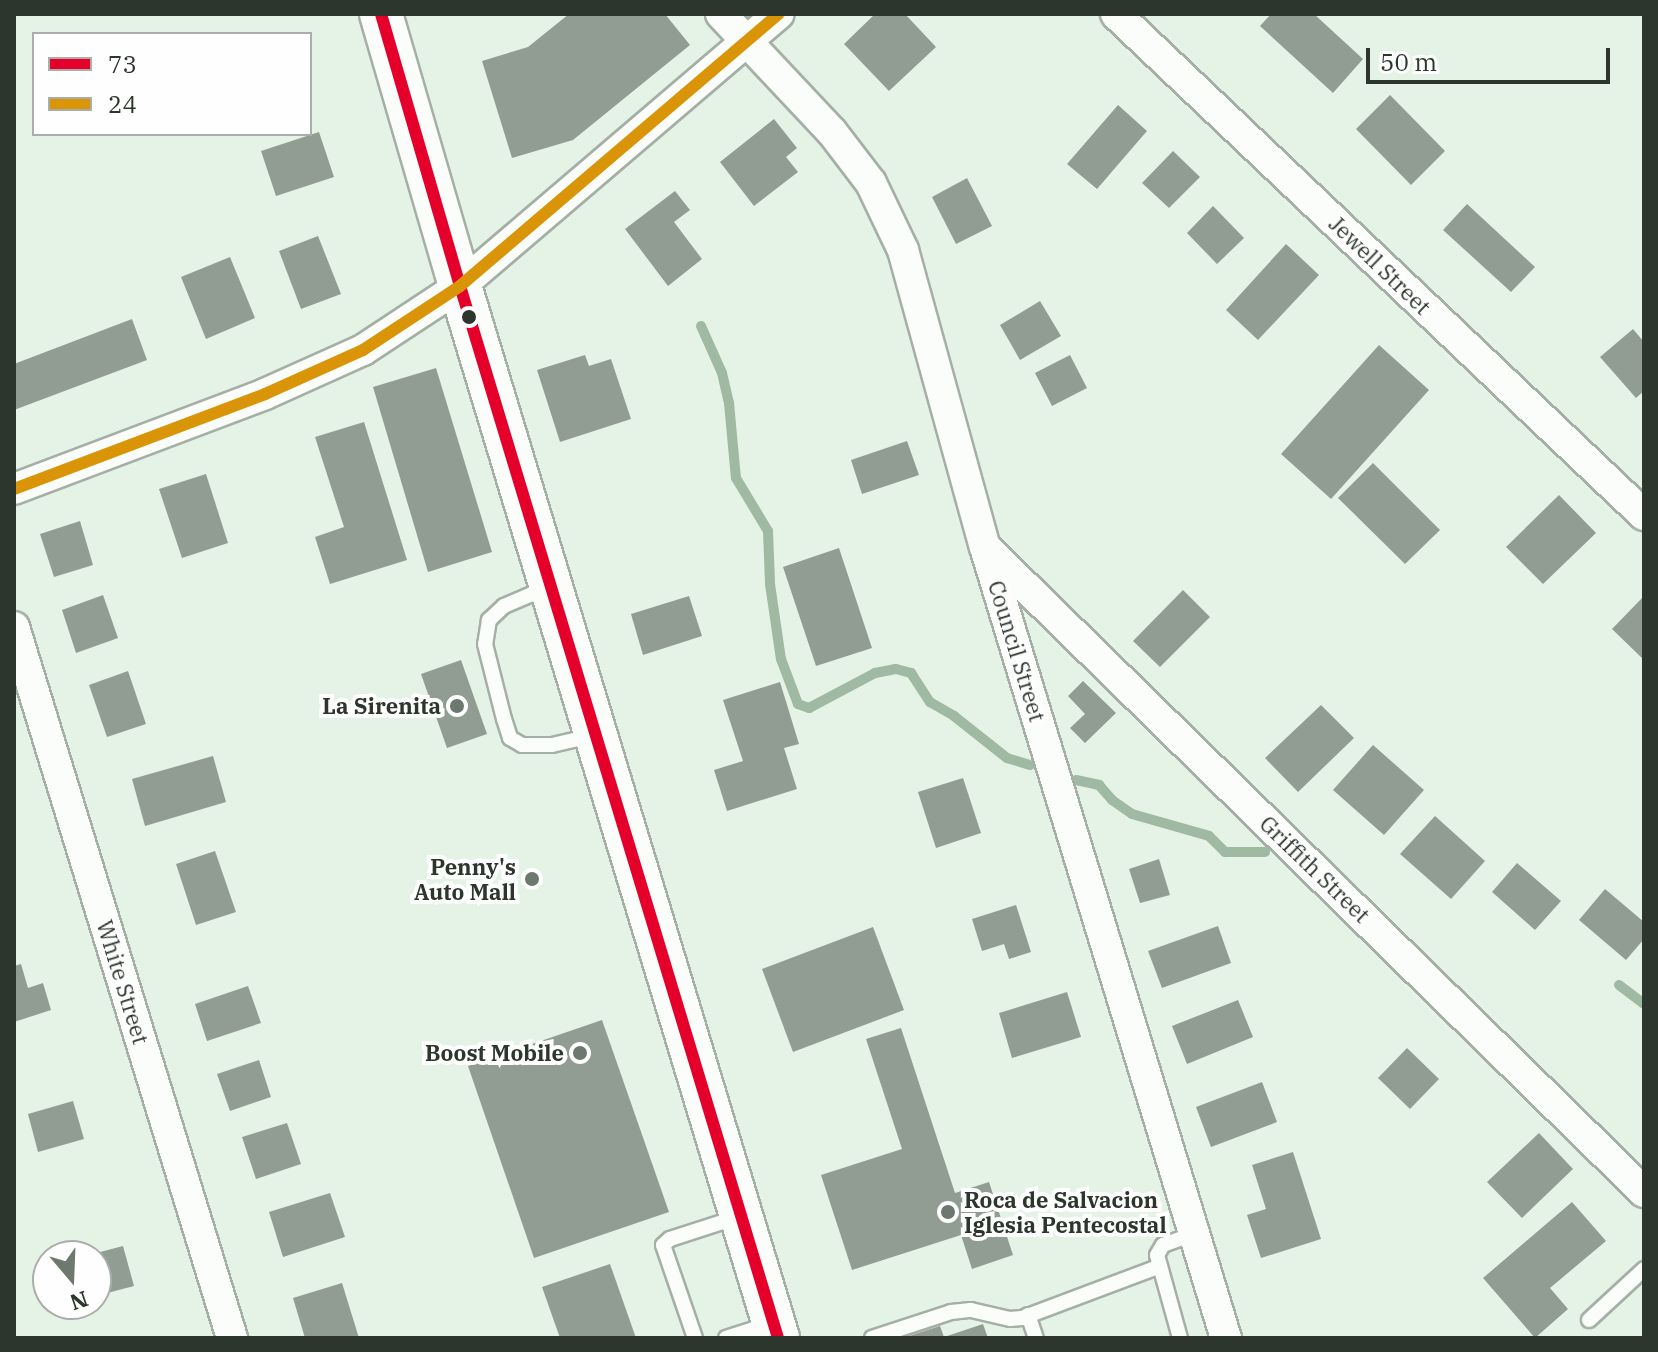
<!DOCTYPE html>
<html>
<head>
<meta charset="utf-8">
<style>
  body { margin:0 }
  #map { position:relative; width:1658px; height:1352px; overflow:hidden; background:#e5f3e6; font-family:"IBM Plex Serif",serif }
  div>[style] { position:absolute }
  .stream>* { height:10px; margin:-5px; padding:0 5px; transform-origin:5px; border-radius:5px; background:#a0b9a2 }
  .building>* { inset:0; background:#919d92 }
  .roads { filter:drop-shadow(2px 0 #a5afa5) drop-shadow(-2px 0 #a5afa5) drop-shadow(0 2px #a5afa5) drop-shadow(0 -2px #a5afa5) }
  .service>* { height:14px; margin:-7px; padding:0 7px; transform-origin:7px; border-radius:7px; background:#fbfdfb }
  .minor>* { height:30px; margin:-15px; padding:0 15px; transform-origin:15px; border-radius:15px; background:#fbfdfb }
  .secondary>* { height:42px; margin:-21px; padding:0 21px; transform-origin:21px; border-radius:21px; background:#fbfdfb }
  .bus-1>* { height:12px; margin:-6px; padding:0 6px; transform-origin:6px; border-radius:6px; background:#e4002b }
  .bus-2>* { height:12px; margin:-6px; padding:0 6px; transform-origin:6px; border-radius:6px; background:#d99507 }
  .dots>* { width:22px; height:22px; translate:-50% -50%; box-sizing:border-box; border:4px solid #fefefe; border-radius:50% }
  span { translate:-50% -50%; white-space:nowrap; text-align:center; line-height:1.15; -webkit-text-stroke:8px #fefefe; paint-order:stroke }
  .street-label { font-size:22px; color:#2c362d }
  .poi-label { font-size:22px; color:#2c362d; font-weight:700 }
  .right { translate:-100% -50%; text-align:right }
  .left { translate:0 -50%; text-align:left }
  .frame { position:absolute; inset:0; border:16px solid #2c362d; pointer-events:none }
  .legend { position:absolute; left:32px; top:32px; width:280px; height:104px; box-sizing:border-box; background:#fefefe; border:2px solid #aaaeaa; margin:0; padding:10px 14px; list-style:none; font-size:24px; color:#2c362d }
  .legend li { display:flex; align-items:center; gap:16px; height:40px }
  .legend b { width:40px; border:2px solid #aaaeaa }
  .north { position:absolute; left:32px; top:1240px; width:80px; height:80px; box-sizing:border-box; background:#fefefe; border:2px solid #aaaeaa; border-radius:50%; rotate:161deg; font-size:22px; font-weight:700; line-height:32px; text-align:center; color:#2c362d }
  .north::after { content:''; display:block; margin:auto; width:28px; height:36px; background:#6d786e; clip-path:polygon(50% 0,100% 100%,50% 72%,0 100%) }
  .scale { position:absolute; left:1366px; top:48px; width:244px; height:36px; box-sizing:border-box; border:4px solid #2c362d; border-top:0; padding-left:10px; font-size:24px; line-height:28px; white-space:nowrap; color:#2c362d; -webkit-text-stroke:6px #fefefe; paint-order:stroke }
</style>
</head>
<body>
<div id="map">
  <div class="stream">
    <i style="left:701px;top:326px;width:51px;rotate:65.9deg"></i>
    <i style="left:722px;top:373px;width:31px;rotate:77deg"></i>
    <i style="left:729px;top:403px;width:75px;rotate:84.7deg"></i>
    <i style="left:736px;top:478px;width:62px;rotate:58.9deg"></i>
    <i style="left:768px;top:531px;width:53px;rotate:87.8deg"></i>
    <i style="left:770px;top:584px;width:76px;rotate:81.7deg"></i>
    <i style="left:781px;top:659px;width:48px;rotate:69.3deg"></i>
    <i style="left:798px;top:704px;width:12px;rotate:20deg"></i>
    <i style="left:809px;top:708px;width:75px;rotate:-27.9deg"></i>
    <i style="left:875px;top:673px;width:21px;rotate:-11deg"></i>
    <i style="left:896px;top:669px;width:16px;rotate:15deg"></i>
    <i style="left:911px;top:673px;width:35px;rotate:57deg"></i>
    <i style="left:930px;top:702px;width:28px;rotate:30deg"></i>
    <i style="left:954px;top:716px;width:68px;rotate:38.4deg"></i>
    <i style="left:1007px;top:758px;width:24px;rotate:17deg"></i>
    <i style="left:1076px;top:780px;width:24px;rotate:12deg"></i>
    <i style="left:1099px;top:785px;width:20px;rotate:49deg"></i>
    <i style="left:1112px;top:800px;width:24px;rotate:35deg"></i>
    <i style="left:1132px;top:814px;width:80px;rotate:15.9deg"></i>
    <i style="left:1209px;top:836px;width:23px;rotate:45deg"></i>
    <i style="left:1225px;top:852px;width:40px"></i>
    <i style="left:1619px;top:985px;width:31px;rotate:37deg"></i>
  </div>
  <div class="building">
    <i style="clip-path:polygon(569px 14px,665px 14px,690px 45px,573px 140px,512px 158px,482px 61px,528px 47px)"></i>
    <i style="clip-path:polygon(875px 14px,905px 14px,936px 47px,889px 91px,844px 44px)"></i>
    <i style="clip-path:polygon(1271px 14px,1314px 14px,1363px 59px,1333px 93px,1260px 26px)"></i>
    <i style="clip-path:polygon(1390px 95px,1445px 151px,1411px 185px,1356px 129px)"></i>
    <i style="clip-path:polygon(1118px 105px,1147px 131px,1097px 189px,1067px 164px)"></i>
    <i style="clip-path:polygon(774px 119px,797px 148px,786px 157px,798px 172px,754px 206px,720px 162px)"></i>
    <i style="clip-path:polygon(319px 132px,334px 177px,276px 196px,261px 151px)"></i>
    <i style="clip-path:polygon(1173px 151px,1200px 177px,1169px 208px,1142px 183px)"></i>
    <i style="clip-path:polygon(967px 178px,992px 226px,956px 244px,932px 197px)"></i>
    <i style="clip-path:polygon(675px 191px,690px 210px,674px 222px,702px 259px,668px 286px,625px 229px)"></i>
    <i style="clip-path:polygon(1467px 204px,1535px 267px,1511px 292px,1443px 230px)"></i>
    <i style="clip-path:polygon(1213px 206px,1244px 238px,1217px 264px,1187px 233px)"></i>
    <i style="clip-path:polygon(318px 236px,341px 294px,301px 309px,279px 251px)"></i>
    <i style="clip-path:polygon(1286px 244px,1319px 275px,1258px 340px,1226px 310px)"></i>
    <i style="clip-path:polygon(230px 257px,255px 318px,206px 339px,181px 277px)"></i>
    <i style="clip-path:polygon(1040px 301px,1061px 336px,1020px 360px,1000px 325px)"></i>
    <i style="clip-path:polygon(132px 319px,147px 360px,14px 410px,14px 364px)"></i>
    <i style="clip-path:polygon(1633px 329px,1644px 342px,1644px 391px,1636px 398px,1600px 357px)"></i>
    <i style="clip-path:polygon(1379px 345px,1429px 390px,1331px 499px,1281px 454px)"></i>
    <i style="clip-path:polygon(585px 355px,589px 366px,611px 359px,631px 419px,560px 442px,537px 370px)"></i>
    <i style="clip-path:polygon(1070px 355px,1087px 388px,1052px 406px,1035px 373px)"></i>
    <i style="clip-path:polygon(436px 368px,492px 552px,428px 572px,373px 387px)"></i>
    <i style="clip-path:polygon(364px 422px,407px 560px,330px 584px,315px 537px,344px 527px,315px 437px)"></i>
    <i style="clip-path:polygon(907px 441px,919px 475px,862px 494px,851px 460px)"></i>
    <i style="clip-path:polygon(1373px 463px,1440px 530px,1405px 564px,1338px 498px)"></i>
    <i style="clip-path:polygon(206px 474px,228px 543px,182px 558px,159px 489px)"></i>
    <i style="clip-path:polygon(1559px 495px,1596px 533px,1543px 584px,1506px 547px)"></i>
    <i style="clip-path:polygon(80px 521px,93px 565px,54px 577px,40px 534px)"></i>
    <i style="clip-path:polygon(839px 548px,872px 648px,816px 666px,783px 567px)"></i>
    <i style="clip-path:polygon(1183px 590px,1210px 617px,1160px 667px,1133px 641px)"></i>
    <i style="clip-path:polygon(103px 595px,118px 638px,76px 653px,62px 610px)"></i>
    <i style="clip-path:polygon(689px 596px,702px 636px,643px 655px,631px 614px)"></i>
    <i style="clip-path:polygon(1644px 596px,1644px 660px,1612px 629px)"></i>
    <i style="clip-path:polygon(461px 660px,487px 734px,447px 748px,421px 674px)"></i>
    <i style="clip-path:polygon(128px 671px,146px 724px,107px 737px,89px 685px)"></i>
    <i style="clip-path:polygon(1083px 681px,1116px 713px,1085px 743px,1070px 728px,1085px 714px,1068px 696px)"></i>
    <i style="clip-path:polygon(780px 682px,799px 744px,784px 748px,797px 789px,727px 811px,714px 770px,743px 761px,723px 700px)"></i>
    <i style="clip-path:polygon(1321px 705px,1354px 738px,1298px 792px,1265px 758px)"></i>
    <i style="clip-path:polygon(1373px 745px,1424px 790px,1384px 835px,1333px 790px)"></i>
    <i style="clip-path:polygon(213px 756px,226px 802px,145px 826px,132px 779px)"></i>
    <i style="clip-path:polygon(963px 778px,981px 833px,936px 848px,918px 792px)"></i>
    <i style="clip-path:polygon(1435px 816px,1485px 861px,1451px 899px,1400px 854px)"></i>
    <i style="clip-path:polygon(215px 851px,236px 912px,196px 925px,176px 864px)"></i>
    <i style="clip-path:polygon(1159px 859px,1170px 895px,1140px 903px,1129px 869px)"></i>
    <i style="clip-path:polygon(1517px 863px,1561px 901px,1535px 930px,1492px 892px)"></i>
    <i style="clip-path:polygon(1605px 889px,1644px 922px,1644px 939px,1626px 960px,1579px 920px)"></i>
    <i style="clip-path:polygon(1016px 905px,1031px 952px,1009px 959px,1004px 944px,982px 951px,972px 919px)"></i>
    <i style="clip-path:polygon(1218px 926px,1231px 963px,1162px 988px,1148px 951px)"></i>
    <i style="clip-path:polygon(873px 927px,904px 1010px,793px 1052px,762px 969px)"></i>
    <i style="clip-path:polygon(21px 964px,28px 988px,43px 983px,51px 1010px,14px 1022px,14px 966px)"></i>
    <i style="clip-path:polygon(248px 986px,261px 1023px,207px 1041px,195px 1004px)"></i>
    <i style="clip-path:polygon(1067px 992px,1081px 1037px,1012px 1058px,999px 1013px)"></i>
    <i style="clip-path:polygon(1238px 1000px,1253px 1037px,1187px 1064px,1172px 1026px)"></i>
    <i style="clip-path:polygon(602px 1020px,669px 1212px,534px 1258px,468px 1066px)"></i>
    <i style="clip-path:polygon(901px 1028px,955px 1193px,989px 1182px,1013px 1255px,972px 1269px,961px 1235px,852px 1270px,821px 1175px,902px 1149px,866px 1039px)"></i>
    <i style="clip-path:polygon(1407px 1048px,1439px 1079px,1410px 1109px,1378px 1078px)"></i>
    <i style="clip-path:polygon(259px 1060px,271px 1097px,230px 1111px,217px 1074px)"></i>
    <i style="clip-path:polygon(1262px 1082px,1277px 1122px,1211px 1147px,1196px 1107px)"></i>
    <i style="clip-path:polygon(73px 1101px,84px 1139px,38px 1152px,28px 1114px)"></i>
    <i style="clip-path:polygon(287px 1123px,301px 1164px,256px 1179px,242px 1137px)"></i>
    <i style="clip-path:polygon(1539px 1133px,1573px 1169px,1522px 1218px,1487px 1182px)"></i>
    <i style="clip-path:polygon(1293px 1152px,1321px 1239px,1261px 1258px,1247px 1215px,1266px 1209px,1252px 1165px)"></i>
    <i style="clip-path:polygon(330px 1193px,345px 1237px,283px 1257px,269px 1212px)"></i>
    <i style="clip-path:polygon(1572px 1202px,1606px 1241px,1550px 1288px,1568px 1309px,1535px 1338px,1483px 1278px)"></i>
    <i style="clip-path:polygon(123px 1246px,134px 1286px,96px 1296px,96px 1256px,89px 1255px)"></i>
    <i style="clip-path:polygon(610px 1264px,636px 1338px,560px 1338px,542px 1287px)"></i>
    <i style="clip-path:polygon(342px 1283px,359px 1338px,305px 1338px,293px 1298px)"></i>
    <i style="clip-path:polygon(983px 1324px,988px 1338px,903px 1338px,940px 1326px,944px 1337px)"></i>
  </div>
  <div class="roads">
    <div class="service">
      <i style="left:546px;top:588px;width:46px;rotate:156.8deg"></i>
      <i style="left:504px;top:606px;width:21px;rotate:137deg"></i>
      <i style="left:489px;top:620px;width:24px;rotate:99deg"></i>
      <i style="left:485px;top:644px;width:77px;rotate:75.8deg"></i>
      <i style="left:504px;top:719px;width:20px;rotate:72deg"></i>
      <i style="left:510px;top:738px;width:14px;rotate:30deg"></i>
      <i style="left:522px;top:745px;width:30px"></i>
      <i style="left:552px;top:745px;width:40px;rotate:-13deg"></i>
      <i style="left:1028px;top:1315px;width:24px;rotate:71deg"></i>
      <i style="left:1589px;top:1320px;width:75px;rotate:-42.8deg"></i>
      <i style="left:695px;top:1338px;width:98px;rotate:-109deg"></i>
      <i style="left:663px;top:1245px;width:9px;rotate:-41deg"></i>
      <i style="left:670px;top:1239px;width:71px;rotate:-17.9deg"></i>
      <i style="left:726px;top:1338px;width:45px;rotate:-18deg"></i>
      <i style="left:872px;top:1338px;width:83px;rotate:-18.2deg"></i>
      <i style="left:951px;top:1312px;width:20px;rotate:-6deg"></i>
      <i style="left:971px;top:1310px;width:40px;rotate:13deg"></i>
      <i style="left:1010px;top:1319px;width:12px;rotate:-5deg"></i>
      <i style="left:1022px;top:1318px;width:145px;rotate:-20.6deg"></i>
      <i style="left:1180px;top:1338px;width:86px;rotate:-105.5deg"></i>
      <i style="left:1157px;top:1255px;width:12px;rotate:-59deg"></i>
      <i style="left:1163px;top:1245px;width:33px;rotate:-20deg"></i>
    </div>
    <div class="minor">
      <i style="left:721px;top:14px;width:162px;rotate:46.8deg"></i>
      <i style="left:832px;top:132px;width:64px;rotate:52.6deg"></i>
      <i style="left:871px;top:183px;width:74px;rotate:64.5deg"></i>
      <i style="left:903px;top:250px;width:308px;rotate:74.6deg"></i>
      <i style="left:985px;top:547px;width:827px;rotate:73.06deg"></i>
      <i style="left:1116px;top:14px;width:728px;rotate:43.5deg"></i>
      <i style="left:14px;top:489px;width:268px;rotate:-20.7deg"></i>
      <i style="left:265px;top:394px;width:107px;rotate:-24.2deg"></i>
      <i style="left:363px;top:350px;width:116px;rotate:-33.4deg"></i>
      <i style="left:460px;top:286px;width:419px;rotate:-40.5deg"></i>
      <i style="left:988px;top:550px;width:918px;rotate:44.38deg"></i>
      <i style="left:14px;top:627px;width:744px;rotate:72.95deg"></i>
    </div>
    <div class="secondary">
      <i style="left:381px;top:14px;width:283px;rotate:73.8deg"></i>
      <i style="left:460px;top:286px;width:1099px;rotate:73.18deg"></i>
    </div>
  </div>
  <div class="bus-1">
    <i style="left:381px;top:14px;width:283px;rotate:73.8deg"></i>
    <i style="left:460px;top:286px;width:1099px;rotate:73.18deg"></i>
  </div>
  <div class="bus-2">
    <i style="left:14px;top:489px;width:268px;rotate:-20.7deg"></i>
    <i style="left:265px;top:394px;width:107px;rotate:-24.2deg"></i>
    <i style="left:363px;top:350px;width:116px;rotate:-33.4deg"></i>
    <i style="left:460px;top:286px;width:419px;rotate:-40.5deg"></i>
  </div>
  <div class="dots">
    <i style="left:469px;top:317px;background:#2c362d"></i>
    <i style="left:457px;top:706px;background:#6d786e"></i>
    <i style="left:532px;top:879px;background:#6d786e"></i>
    <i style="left:580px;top:1053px;background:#6d786e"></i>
    <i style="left:948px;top:1212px;background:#6d786e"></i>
  </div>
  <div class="street-label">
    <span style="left:1380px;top:265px;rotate:44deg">Jewell Street</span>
    <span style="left:1017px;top:651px;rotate:73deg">Council Street</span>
    <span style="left:1315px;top:869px;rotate:44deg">Griffith Street</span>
    <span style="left:123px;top:982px;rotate:73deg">White Street</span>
  </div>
  <div class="poi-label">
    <span class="right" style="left:441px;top:706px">La Sirenita</span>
    <span class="right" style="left:516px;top:879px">Penny's<br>Auto Mall</span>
    <span class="right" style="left:564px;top:1053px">Boost Mobile</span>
    <span class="left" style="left:964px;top:1212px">Roca de Salvacion<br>Iglesia Pentecostal</span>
  </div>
  <div class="frame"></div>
  <ul class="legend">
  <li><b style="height:10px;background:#e4002b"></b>73</li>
  <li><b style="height:10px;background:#d99507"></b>24</li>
  </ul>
  <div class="north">N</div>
  <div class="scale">50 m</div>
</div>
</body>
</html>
